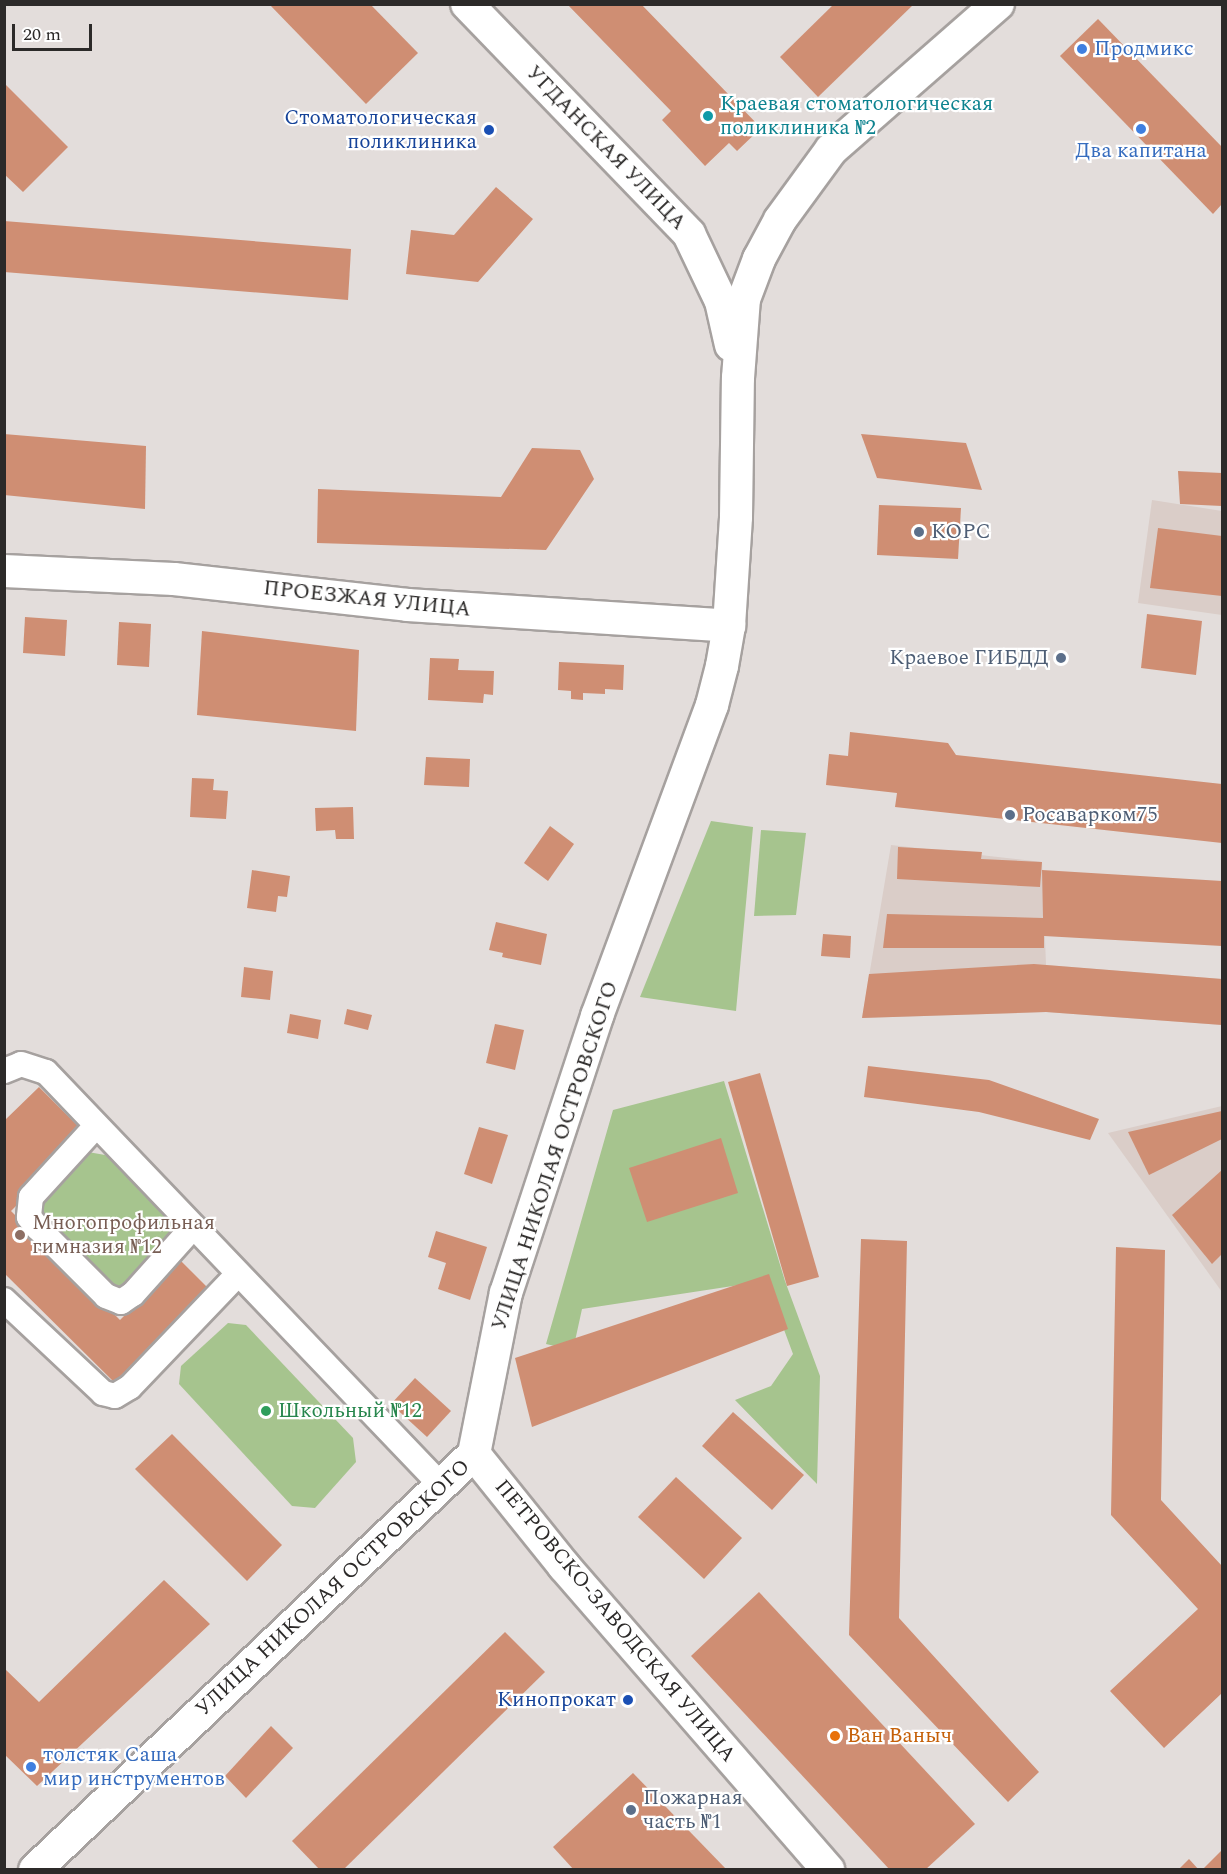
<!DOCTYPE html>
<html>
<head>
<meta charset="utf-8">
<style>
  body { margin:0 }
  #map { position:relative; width:1227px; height:1874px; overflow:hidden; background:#e3dddb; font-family:Spectral,serif }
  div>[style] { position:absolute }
  .built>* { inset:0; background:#dacdc8 }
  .green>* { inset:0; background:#a6c48e }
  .building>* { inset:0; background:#cf8e73 }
  .roads { filter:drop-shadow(2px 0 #a6a19f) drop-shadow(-2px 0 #a6a19f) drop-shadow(0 2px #a6a19f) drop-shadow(0 -2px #a6a19f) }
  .pedestrian>* { height:24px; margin:-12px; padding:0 12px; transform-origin:12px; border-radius:12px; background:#fff }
  .minor>* { height:32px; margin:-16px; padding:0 16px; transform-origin:16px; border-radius:16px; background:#fff }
  .dots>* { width:16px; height:16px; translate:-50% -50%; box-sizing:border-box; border:3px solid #fff; border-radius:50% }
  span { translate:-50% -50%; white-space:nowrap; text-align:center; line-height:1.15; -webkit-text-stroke:4.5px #fff; paint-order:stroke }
  .shop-label { font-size:21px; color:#366cbe }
  .left { translate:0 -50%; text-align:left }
  .culture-label { font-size:21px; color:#0d838f }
  .transit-label { font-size:21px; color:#164399 }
  .right { translate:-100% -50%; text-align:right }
  .street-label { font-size:21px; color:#2c2a29 }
  .service-label { font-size:21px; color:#4e5e75 }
  .education-label { font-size:21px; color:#785e54 }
  .leisure-label { font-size:21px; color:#27864d }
  .food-label { font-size:21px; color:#c56008 }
  .frame { position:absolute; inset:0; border:6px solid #2c2a29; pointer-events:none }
  .scale { position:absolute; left:12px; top:24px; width:80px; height:27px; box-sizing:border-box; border:3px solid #2c2a29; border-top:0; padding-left:8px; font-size:18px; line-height:21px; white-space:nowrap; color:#2c2a29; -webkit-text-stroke:4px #fff; paint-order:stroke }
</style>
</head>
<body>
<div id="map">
  <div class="built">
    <i style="clip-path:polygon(1152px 500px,1222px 511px,1222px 615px,1138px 603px)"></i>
    <i style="clip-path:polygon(891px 845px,1042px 862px,1046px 965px,1222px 979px,1222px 1025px,1046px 1012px,862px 1018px)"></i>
    <i style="clip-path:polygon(1222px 1106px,1222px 1292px,1108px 1133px)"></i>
  </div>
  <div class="green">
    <i style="clip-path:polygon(711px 821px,753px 827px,736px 1011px,640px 997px)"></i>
    <i style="clip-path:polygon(761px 830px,806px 833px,796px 915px,754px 916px)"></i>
    <i style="clip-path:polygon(724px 1081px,785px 1281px,820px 1376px,817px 1484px,735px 1400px,771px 1386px,793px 1354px,766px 1281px,582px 1309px,575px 1341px,559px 1347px,546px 1344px,613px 1110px)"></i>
    <i style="clip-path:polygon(88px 1152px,105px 1155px,121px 1165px,179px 1225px,119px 1294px,40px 1219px,37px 1203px)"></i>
    <i style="clip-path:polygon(228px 1323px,246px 1325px,353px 1438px,356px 1462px,315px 1508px,292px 1506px,179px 1384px,181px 1366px)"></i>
  </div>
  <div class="building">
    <i style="clip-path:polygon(269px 4px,370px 4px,418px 53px,366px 104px)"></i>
    <i style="clip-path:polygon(567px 4px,641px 4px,761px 128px,737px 151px,729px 143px,705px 166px,662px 120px,671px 111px)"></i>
    <i style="clip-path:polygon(834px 4px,914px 4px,818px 97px,780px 57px)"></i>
    <i style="clip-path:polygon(1098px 19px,1222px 147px,1222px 204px,1213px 214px,1060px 56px)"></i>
    <i style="clip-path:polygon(4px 83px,68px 147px,23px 192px,4px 174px)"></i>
    <i style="clip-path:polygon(496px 187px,533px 219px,478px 282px,406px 274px,411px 230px,454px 235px)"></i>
    <i style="clip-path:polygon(4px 221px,351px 249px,348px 300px,4px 272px)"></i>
    <i style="clip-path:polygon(4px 434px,146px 446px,145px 509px,4px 495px)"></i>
    <i style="clip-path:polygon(861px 434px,966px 443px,982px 490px,877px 478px)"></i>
    <i style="clip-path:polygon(532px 448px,580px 450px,594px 479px,546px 550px,317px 543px,318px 489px,501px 497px)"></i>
    <i style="clip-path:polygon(1178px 471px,1222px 473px,1222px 506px,1180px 504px)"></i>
    <i style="clip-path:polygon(879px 505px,961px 508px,958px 559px,877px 555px)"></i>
    <i style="clip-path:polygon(1158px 528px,1222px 536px,1222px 596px,1150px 588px)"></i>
    <i style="clip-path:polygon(1147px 614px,1202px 621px,1196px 675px,1141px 668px)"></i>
    <i style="clip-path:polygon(25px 617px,67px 620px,65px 656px,23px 653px)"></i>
    <i style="clip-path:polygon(119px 622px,151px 624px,149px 667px,117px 665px)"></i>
    <i style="clip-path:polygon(202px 631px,359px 650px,356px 731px,197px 715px)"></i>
    <i style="clip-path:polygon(430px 658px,459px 659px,458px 670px,494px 671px,493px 695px,484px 694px,483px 703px,428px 700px)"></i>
    <i style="clip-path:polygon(559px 662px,624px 665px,623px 690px,605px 689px,605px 694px,583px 693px,583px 700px,571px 699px,571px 691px,558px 690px)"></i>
    <i style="clip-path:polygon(850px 732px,948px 743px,956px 755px,1222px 784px,1222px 843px,895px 807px,897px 793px,826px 785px,829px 754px,848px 756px)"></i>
    <i style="clip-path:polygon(426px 757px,470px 759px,469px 787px,424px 785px)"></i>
    <i style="clip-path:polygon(192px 778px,214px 779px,213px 790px,228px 791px,226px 819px,190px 817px)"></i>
    <i style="clip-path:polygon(353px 807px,354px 839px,336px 839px,335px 830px,316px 831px,315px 808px)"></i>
    <i style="clip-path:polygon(550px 826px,574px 844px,548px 881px,524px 863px)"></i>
    <i style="clip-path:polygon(898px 847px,982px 852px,981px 859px,1042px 862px,1040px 887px,897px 879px)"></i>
    <i style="clip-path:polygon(252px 870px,290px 876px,287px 897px,278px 896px,276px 912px,247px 908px)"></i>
    <i style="clip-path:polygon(1042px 870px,1222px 881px,1222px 946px,1044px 936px,1044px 948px,883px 948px,887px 914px,1043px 918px)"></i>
    <i style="clip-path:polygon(496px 922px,547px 934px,541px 965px,502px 957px,503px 953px,489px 950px)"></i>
    <i style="clip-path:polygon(823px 934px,851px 936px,850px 958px,821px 956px)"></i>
    <i style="clip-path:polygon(1034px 964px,1222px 979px,1222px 1025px,1046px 1012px,862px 1018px,869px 974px)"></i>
    <i style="clip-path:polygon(244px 967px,273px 971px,270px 1000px,241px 997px)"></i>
    <i style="clip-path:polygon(347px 1009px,372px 1015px,368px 1030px,344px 1024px)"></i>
    <i style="clip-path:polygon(290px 1014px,321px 1020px,318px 1039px,287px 1033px)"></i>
    <i style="clip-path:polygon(495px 1024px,524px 1030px,515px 1070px,486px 1063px)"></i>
    <i style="clip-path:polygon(868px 1066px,989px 1080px,1099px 1119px,1090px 1140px,979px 1112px,864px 1097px)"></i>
    <i style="clip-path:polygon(760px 1073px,819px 1277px,787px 1286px,728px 1082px)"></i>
    <i style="clip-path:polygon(39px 1087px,87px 1135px,11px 1211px,120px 1320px,180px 1260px,211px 1291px,117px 1385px,4px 1273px,4px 1121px)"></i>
    <i style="clip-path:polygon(1222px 1111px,1222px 1139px,1149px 1175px,1128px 1132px)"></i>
    <i style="clip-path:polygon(479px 1127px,508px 1135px,492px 1184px,464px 1174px)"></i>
    <i style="clip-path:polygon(721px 1138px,738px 1193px,647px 1222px,629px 1168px)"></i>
    <i style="clip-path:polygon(1222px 1170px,1222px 1254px,1212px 1264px,1172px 1215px)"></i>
    <i style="clip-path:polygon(436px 1231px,487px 1247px,470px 1300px,438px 1289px,446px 1263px,428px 1257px)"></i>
    <i style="clip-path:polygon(861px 1239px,907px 1241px,899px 1618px,1039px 1772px,1008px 1802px,849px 1635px)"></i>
    <i style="clip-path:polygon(1116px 1247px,1165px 1250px,1161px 1500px,1222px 1566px,1222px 1693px,1164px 1748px,1110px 1691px,1198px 1609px,1111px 1515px)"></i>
    <i style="clip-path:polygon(769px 1274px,788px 1329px,532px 1427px,515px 1358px)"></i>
    <i style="clip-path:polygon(415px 1378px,451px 1411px,427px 1437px,391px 1404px)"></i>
    <i style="clip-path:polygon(733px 1412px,804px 1475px,772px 1510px,702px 1446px)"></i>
    <i style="clip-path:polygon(172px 1434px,282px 1545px,247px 1581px,135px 1469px)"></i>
    <i style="clip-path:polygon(676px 1477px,742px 1538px,704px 1579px,638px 1517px)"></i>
    <i style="clip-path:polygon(164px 1580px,210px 1624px,37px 1786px,4px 1754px,4px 1668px,39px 1702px)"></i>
    <i style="clip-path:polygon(759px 1592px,975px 1824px,925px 1870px,890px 1870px,691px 1656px)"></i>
    <i style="clip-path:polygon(505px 1632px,545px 1672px,343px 1870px,320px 1870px,292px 1841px)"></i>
    <i style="clip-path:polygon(271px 1726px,293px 1748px,246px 1798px,225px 1776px)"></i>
    <i style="clip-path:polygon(633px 1773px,727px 1870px,574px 1870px,553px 1847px)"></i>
    <i style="clip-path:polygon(1222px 1850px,1222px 1870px,1202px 1870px)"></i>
    <i style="clip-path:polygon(1189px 1859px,1199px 1870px,1178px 1870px)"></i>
  </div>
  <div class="roads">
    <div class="pedestrian">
      <i style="left:4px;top:1071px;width:18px;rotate:-22deg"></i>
      <i style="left:21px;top:1064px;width:26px;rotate:18deg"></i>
      <i style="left:46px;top:1072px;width:571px;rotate:46.28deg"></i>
      <i style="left:96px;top:1126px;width:96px;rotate:132.5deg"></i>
      <i style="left:31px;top:1197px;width:20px;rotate:96deg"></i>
      <i style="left:29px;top:1217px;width:14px;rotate:51deg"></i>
      <i style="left:38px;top:1228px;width:96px;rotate:45deg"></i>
      <i style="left:106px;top:1296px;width:16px;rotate:22deg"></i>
      <i style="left:121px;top:1302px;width:14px;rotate:-34deg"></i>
      <i style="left:133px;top:1294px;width:90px;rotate:-48.2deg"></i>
      <i style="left:4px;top:1300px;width:136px;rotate:43.2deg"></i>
      <i style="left:103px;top:1393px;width:12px;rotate:14deg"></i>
      <i style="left:115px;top:1396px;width:17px;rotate:-31deg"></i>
      <i style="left:130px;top:1387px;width:156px;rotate:-46.3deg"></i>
    </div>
    <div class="minor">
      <i style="left:467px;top:4px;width:320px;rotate:46deg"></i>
      <i style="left:689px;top:234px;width:74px;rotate:64.5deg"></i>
      <i style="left:721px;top:301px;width:45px;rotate:77.2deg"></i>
      <i style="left:4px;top:571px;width:170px;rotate:2.7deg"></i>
      <i style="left:174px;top:579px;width:235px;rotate:6.3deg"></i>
      <i style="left:408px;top:605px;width:322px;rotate:3.7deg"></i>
      <i style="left:474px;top:1454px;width:144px;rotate:51.2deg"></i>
      <i style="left:564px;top:1566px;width:403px;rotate:49deg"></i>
      <i style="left:35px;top:1870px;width:605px;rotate:-43.46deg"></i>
      <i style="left:474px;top:1454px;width:164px;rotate:-78.8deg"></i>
      <i style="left:506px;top:1293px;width:292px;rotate:-71.8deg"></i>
      <i style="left:597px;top:1016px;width:332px;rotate:-69.7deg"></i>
      <i style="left:712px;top:705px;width:40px;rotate:-75.6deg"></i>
      <i style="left:722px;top:666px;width:41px;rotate:-80.1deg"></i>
      <i style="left:729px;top:626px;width:109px;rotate:-86.3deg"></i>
      <i style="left:736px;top:517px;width:139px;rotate:-89.2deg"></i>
      <i style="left:738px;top:378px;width:79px;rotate:-85.7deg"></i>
      <i style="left:744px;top:299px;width:43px;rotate:-69.4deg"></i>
      <i style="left:759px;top:259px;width:44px;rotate:-61.7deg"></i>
      <i style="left:780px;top:220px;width:87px;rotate:-53.9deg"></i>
      <i style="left:831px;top:150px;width:222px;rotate:-41.2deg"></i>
    </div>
  </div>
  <div class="dots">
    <i style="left:1082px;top:49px;background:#3f7fe0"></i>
    <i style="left:708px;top:116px;background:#0f9aa8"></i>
    <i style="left:1141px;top:129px;background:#3f7fe0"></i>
    <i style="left:489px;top:130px;background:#1a4fb4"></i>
    <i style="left:919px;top:532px;background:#5c6f8a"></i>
    <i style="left:1061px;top:658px;background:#5c6f8a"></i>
    <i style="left:1010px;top:815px;background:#5c6f8a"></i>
    <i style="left:20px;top:1235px;background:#8d6e63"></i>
    <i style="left:266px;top:1411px;background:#2e9e5b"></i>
    <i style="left:628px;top:1700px;background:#1a4fb4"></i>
    <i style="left:835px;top:1736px;background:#e8710a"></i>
    <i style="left:31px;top:1767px;background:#3f7fe0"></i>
    <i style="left:631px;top:1810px;background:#5c6f8a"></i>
  </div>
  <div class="shop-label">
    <span class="left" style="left:1094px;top:49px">Продмикс</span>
    <span style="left:1141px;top:151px">Два капитана</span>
    <span class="left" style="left:43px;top:1767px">толстяк Саша<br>мир инструментов</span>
  </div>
  <div class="culture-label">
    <span class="left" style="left:720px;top:116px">Краевая стоматологическая<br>поликлиника №2</span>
  </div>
  <div class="transit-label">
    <span class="right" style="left:477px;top:130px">Стоматологическая<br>поликлиника</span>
    <span class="right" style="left:616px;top:1700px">Кинопрокат</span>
  </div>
  <div class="street-label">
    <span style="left:606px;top:148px;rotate:46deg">УГДАНСКАЯ УЛИЦА</span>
    <span style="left:367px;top:599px;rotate:6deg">ПРОЕЗЖАЯ УЛИЦА</span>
    <span style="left:555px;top:1156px;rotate:-72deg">УЛИЦА НИКОЛАЯ ОСТРОВСКОГО</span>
    <span style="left:333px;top:1588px;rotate:-43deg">УЛИЦА НИКОЛАЯ ОСТРОВСКОГО</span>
    <span style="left:615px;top:1621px;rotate:50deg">ПЕТРОВСКО-ЗАВОДСКАЯ УЛИЦА</span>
  </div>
  <div class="service-label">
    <span class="left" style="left:931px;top:532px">КОРС</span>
    <span class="right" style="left:1049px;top:658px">Краевое ГИБДД</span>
    <span class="left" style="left:1022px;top:815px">Росаварком75</span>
    <span class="left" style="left:643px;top:1810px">Пожарная<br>часть №1</span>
  </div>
  <div class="education-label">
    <span class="left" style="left:32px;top:1235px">Многопрофильная<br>гимназия №12</span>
  </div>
  <div class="leisure-label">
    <span class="left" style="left:278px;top:1411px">Школьный №12</span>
  </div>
  <div class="food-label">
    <span class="left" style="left:847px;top:1736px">Ван Ваныч</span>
  </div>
  <div class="frame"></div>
  <div class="scale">20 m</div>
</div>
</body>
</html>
